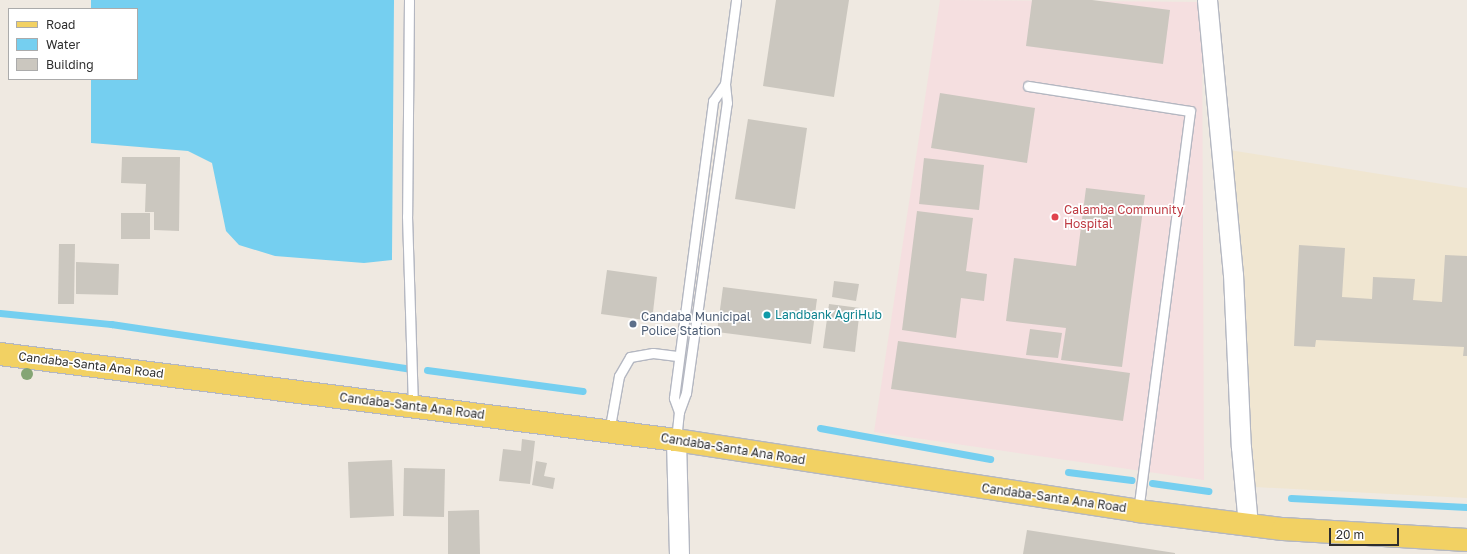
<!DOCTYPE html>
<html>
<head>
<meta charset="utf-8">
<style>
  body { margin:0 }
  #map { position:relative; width:1467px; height:554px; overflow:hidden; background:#efe9e1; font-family:"Golos Text",sans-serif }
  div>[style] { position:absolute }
  .education>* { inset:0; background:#f0e6d1 }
  .medical>* { inset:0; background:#f5dfe0 }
  .water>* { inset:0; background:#75cff0 }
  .stream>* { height:7px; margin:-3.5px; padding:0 3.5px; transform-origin:3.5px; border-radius:3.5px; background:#75cff0 }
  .building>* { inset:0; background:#cbc7bf }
  .roads { filter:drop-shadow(1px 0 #b4b7c1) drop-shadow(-1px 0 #b4b7c1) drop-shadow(0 1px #b4b7c1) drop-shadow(0 -1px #b4b7c1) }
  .lane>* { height:9px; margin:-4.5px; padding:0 4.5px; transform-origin:4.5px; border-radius:4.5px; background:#fff }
  .street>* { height:19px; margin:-9.5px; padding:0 9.5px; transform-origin:9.5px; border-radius:9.5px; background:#fff }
  .primary>* { height:22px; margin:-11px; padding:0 11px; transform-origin:11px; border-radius:11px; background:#f2d163 }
  .trees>* { width:12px; height:12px; margin:-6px; border-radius:50%; background:#84a574 }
  .dots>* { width:11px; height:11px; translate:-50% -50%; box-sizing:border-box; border:2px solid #fff; border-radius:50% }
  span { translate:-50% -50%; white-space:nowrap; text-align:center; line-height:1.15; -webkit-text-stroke:3.5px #fff; paint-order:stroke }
  .health-label { font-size:12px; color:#be3a42 }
  .left { translate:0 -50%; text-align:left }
  .culture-label { font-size:12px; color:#0d838f }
  .service-label { font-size:12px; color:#4e5e75 }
  .street-label { font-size:12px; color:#2e2e2e }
  .legend { position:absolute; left:8px; top:8px; width:130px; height:72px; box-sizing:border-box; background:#fff; border:1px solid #ababab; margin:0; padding:5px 7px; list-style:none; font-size:12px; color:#2e2e2e }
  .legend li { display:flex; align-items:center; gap:8px; height:20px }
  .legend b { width:20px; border:1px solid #ababab }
  .scale { position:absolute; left:1329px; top:528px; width:70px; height:18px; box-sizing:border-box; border:2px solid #2e2e2e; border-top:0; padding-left:5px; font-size:12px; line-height:14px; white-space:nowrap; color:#2e2e2e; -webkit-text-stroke:3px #fff; paint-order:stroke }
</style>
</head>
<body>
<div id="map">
  <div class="education">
    <i style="clip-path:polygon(1229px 150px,1467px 188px,1467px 498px,1255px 487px)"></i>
  </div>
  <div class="medical">
    <i style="clip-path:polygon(940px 0,1202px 2px,1204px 480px,874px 432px)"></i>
  </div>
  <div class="water">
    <i style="clip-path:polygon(91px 0,394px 0,392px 260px,364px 263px,275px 256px,239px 245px,226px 231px,212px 163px,188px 151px,91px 143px,91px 79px,137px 79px,137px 9px,91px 9px)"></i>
  </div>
  <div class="stream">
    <i style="left:0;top:313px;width:112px;rotate:5.7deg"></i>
    <i style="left:111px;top:324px;width:299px;rotate:8.5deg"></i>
    <i style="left:427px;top:370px;width:157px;rotate:7.7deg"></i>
    <i style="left:820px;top:428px;width:173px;rotate:10.3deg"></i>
    <i style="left:1068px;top:472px;width:64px;rotate:7.2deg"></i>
    <i style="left:1152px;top:483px;width:57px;rotate:8.1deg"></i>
    <i style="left:1291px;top:498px;width:176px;rotate:2.9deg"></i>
  </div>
  <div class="building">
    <i style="clip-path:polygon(776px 0,849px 0,834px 97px,763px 86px)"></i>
    <i style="clip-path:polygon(1032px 0,1092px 0,1170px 10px,1163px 64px,1026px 46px)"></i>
    <i style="clip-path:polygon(940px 93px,1035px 108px,1027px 163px,931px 148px)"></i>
    <i style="clip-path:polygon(748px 119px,807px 128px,795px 209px,735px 199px)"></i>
    <i style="clip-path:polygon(122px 157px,180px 157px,179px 231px,154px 230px,154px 212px,145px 212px,146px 184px,121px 183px)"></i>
    <i style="clip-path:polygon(924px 158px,984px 165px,979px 210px,919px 204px)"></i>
    <i style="clip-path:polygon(1086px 188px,1145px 195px,1122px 367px,1061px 360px,1066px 328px,1006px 321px,1014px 258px,1076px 266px)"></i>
    <i style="clip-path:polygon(917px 211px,973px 218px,966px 271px,987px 274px,984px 301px,961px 298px,956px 338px,902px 330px)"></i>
    <i style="clip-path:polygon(121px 213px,150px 213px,150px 239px,121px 239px)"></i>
    <i style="clip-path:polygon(59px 244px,75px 244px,74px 304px,58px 304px)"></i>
    <i style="clip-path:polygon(1299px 245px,1345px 248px,1342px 297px,1372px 299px,1373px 277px,1415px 279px,1413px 300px,1442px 302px,1445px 255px,1467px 256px,1467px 356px,1463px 356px,1464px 347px,1316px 340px,1315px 347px,1294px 346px)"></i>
    <i style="clip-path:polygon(76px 262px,119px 264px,118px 295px,76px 294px)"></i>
    <i style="clip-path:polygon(607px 270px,657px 277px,652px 321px,601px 314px)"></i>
    <i style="clip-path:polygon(834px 281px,859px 284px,856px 301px,832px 297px)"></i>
    <i style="clip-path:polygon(723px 287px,817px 299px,811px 344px,717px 332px)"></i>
    <i style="clip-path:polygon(829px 304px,860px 308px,855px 352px,823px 348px)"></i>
    <i style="clip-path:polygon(1030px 329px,1062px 333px,1058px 358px,1026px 355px)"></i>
    <i style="clip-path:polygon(898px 341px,1130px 373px,1123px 421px,891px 389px)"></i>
    <i style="clip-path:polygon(522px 439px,535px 441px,530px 484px,499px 481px,503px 449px,521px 451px)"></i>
    <i style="clip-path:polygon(392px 460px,394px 516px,350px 518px,348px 462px)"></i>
    <i style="clip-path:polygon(536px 461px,547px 463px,544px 476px,555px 478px,553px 489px,532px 485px)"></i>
    <i style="clip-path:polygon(404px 468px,445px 469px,444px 517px,403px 516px)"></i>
    <i style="clip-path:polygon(479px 510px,480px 554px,448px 554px,448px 511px)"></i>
    <i style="clip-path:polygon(1027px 530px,1175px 553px,1175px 554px,1023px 554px)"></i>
  </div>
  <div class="roads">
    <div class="lane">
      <i style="left:409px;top:0;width:216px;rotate:90.5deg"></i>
      <i style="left:407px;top:216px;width:190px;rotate:88.2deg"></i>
      <i style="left:1028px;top:86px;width:164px;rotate:8.8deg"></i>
      <i style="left:1190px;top:111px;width:403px;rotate:97.4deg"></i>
      <i style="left:679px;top:412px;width:15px;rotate:-110deg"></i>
      <i style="left:674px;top:398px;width:300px;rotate:-82.5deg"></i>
      <i style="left:713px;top:101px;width:21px;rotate:-55deg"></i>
      <i style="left:609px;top:432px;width:57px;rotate:-79.9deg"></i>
      <i style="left:619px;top:376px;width:22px;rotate:-60deg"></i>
      <i style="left:630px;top:357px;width:23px;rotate:-10deg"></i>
      <i style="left:653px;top:353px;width:26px;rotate:7deg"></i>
      <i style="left:676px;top:440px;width:28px;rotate:-84deg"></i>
      <i style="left:679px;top:412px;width:20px;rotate:-70deg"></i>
      <i style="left:686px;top:393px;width:293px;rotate:-82deg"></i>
      <i style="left:727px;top:103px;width:19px;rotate:-96deg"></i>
      <i style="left:725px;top:84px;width:85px;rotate:-82.5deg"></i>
    </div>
    <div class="street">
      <i style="left:1207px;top:0;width:275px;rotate:84.6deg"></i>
      <i style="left:1233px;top:274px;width:173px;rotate:87.4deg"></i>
      <i style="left:1241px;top:447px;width:78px;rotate:84.9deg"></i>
      <i style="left:676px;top:440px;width:114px;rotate:88.5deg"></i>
    </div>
    <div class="primary">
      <i style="left:0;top:354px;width:681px;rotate:7.25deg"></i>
      <i style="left:676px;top:440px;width:467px;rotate:8.7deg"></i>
      <i style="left:1138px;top:511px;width:146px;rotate:7.1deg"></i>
      <i style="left:1283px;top:529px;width:184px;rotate:3.4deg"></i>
    </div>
  </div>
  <div class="trees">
    <i style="left:27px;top:374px"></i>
  </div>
  <div class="dots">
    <i style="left:1055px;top:217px;background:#e0444e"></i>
    <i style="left:767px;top:315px;background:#0f9aa8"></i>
    <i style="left:633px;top:324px;background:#5c6f8a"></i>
  </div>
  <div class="health-label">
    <span class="left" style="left:1064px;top:217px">Calamba Community<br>Hospital</span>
  </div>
  <div class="culture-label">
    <span class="left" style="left:775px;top:315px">Landbank AgriHub</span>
  </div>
  <div class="service-label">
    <span class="left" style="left:641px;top:324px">Candaba Municipal<br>Police Station</span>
  </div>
  <div class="street-label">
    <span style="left:91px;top:365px;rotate:7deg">Candaba-Santa Ana Road</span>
    <span style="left:412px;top:406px;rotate:7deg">Candaba-Santa Ana Road</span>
    <span style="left:733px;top:449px;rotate:9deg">Candaba-Santa Ana Road</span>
    <span style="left:1054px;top:498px;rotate:8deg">Candaba-Santa Ana Road</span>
  </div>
  <ul class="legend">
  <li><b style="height:5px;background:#f2d163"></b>Road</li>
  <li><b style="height:11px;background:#75cff0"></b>Water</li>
  <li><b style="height:11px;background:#cbc7bf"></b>Building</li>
  </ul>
  <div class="scale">20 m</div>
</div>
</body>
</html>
